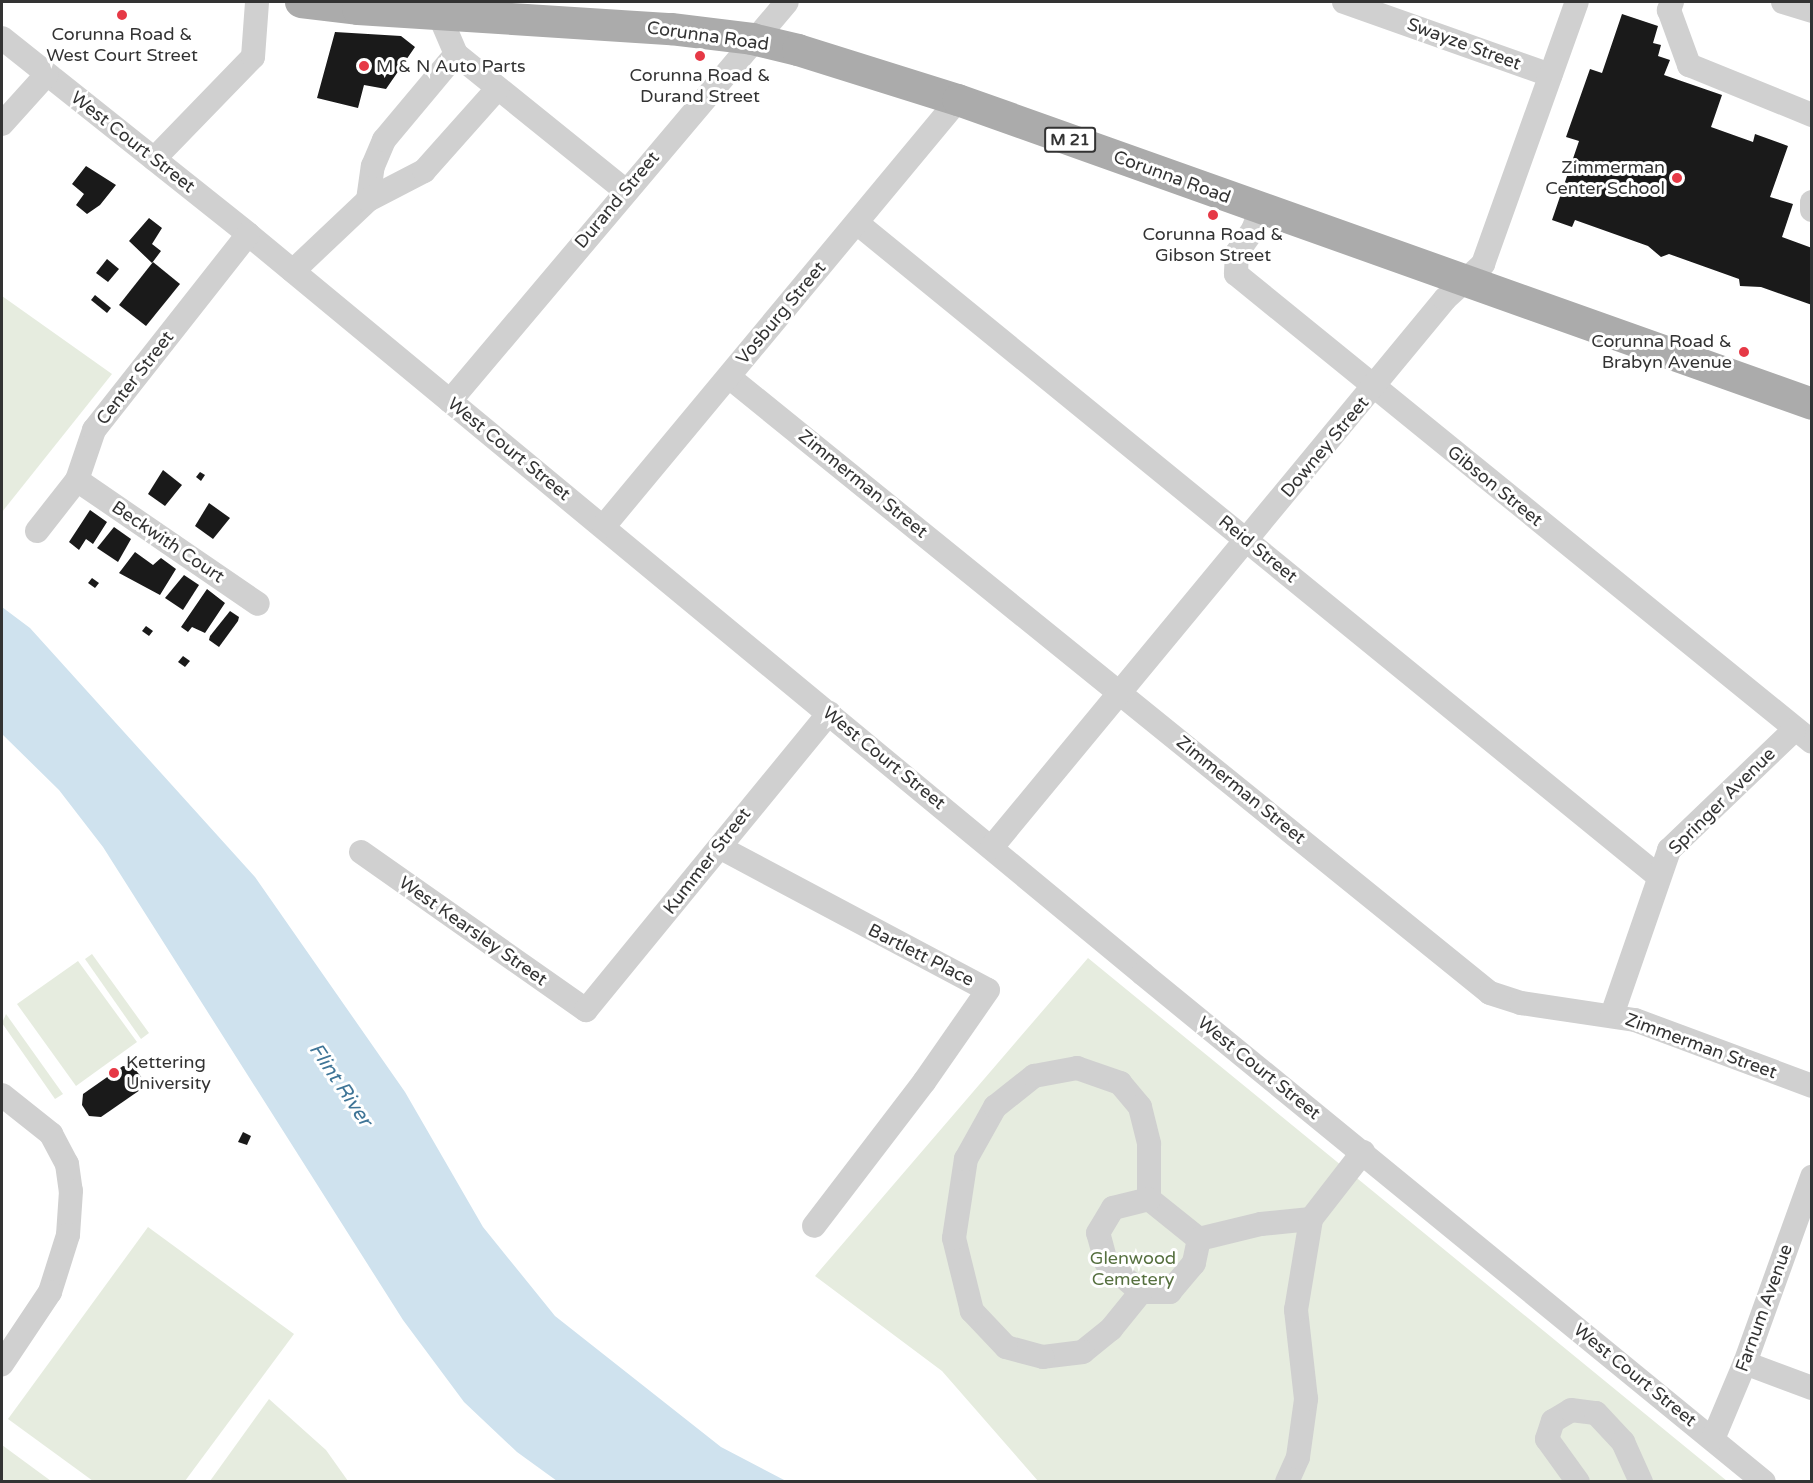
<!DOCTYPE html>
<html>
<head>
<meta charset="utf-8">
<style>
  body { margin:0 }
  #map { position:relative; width:1813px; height:1483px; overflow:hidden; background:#fff; font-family:"Varela Round",sans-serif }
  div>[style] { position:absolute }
  .green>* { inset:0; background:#e6ecdf }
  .water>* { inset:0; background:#cfe2ee }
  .building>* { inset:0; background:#1a1a1a }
  .minor>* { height:24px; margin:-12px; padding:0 12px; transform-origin:12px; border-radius:12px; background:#d0d0d0 }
  .major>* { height:32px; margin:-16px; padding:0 16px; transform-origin:16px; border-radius:16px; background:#ababab }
  .dots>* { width:16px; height:16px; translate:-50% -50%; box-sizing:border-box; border:3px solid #fff; border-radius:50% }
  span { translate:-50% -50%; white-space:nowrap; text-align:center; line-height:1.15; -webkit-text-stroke:6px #fff; paint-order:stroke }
  .shield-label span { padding:2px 4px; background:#fff; border:2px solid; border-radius:4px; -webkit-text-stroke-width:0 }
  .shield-label { font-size:16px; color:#333; font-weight:700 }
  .poi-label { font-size:18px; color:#333 }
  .left { translate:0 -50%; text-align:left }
  .right { translate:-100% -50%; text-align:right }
  .street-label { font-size:18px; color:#333 }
  .park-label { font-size:18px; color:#56703f }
  .water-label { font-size:20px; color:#3f7597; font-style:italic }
  .frame { position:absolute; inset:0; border:3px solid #333; pointer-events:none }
</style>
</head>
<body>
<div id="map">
  <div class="green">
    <i style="clip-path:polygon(2px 296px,112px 374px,2px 512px)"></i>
    <i style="clip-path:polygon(92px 954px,149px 1033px,141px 1039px,85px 959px)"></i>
    <i style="clip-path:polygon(1088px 958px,1727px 1481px,1038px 1481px,942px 1371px,815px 1276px)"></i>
    <i style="clip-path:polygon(78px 961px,137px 1042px,76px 1086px,17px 1004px)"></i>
    <i style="clip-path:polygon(6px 1014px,63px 1094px,55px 1099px,2px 1023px)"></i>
    <i style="clip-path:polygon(148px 1227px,294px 1334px,185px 1481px,93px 1481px,8px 1419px)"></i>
    <i style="clip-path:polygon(269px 1399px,326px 1450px,348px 1481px,210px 1481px)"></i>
    <i style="clip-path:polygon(2px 1445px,51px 1481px,2px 1481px)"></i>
  </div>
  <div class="water">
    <i style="clip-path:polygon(2px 607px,30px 628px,255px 877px,405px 1092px,483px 1227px,555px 1316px,721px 1447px,786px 1481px,557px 1481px,517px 1452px,464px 1402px,403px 1320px,103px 847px,59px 790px,2px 734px)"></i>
  </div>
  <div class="building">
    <i style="clip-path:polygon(1622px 14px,1658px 26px,1653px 43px,1661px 45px,1658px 56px,1670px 60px,1664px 75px,1722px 95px,1711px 127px,1753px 142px,1755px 134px,1788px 146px,1770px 197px,1793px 204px,1782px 237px,1812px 248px,1812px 305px,1761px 287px,1740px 286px,1739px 279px,1669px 254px,1661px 257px,1648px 246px,1575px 220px,1572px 227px,1552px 220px,1579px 141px,1566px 137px,1590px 69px,1602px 73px)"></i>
    <i style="clip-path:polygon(335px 32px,401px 36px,415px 47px,386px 89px,364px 85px,358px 108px,317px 98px)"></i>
    <i style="clip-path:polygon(86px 166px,116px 185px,100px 205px,87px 214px,76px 205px,84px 194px,72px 184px)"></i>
    <i style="clip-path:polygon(149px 218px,162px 228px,152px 244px,161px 251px,152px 263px,129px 241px)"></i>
    <i style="clip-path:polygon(107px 259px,119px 269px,108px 282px,96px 273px)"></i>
    <i style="clip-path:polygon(153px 262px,180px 284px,146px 326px,119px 305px)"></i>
    <i style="clip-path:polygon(95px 295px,111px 308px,107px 313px,91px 300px)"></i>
    <i style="clip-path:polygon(163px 470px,182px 485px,165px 506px,148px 494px)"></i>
    <i style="clip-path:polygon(200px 472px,205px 475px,201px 481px,196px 477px)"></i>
    <i style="clip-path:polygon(209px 503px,230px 518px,213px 539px,195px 526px)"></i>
    <i style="clip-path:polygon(90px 510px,107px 522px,93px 544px,86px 539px,79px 550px,69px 542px)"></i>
    <i style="clip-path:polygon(114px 527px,131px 539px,118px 562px,97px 548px)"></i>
    <i style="clip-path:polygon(135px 552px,153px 565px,161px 558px,176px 569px,160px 595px,119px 573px)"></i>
    <i style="clip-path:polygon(184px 575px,199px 585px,183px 610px,165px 598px)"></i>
    <i style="clip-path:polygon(92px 578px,99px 583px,95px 588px,88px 583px)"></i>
    <i style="clip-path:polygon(207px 589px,225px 603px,205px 633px,192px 627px,188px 632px,181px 627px)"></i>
    <i style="clip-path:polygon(230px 611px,239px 617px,238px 621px,219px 647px,209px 640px,210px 636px)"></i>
    <i style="clip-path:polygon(146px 626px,153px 631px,149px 636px,142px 631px)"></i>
    <i style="clip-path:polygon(183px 656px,190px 661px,185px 667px,178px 662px)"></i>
    <i style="clip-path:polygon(123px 1066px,134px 1068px,142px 1078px,140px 1090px,101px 1117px,89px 1116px,82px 1105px,83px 1094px)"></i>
    <i style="clip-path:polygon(243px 1132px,251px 1136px,247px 1145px,238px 1142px)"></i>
  </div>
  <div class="minor">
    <i style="left:1344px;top:2px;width:219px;rotate:19.5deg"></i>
    <i style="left:1672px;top:2px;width:9px;rotate:111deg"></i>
    <i style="left:1669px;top:10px;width:59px;rotate:70deg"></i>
    <i style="left:1689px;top:65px;width:133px;rotate:22.1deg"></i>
    <i style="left:1783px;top:2px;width:30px;rotate:17deg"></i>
    <i style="left:438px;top:12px;width:46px;rotate:66.8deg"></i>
    <i style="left:456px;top:54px;width:218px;rotate:38.9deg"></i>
    <i style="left:2px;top:38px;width:315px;rotate:38.5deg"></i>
    <i style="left:248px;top:234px;width:1161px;rotate:39.58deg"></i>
    <i style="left:1143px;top:974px;width:802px;rotate:39.28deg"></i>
    <i style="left:2px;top:124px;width:67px;rotate:-48deg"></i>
    <i style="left:154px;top:159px;width:142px;rotate:-45.9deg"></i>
    <i style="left:253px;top:57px;width:55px;rotate:-85.8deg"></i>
    <i style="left:368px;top:200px;width:34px;rotate:-82deg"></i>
    <i style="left:373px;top:166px;width:28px;rotate:-67deg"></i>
    <i style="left:384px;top:140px;width:112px;rotate:-50.1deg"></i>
    <i style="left:1812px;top:202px;width:8px;rotate:90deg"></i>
    <i style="left:1261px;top:209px;width:22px;rotate:111deg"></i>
    <i style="left:1253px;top:230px;width:28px;rotate:125deg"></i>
    <i style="left:1237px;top:253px;width:21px;rotate:93deg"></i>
    <i style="left:1236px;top:274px;width:742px;rotate:39.09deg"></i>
    <i style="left:857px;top:223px;width:1033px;rotate:39.19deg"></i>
    <i style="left:293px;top:271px;width:103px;rotate:-43.4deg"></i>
    <i style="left:368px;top:200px;width:63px;rotate:-27.4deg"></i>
    <i style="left:424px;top:171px;width:111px;rotate:-48.3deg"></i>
    <i style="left:729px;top:377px;width:979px;rotate:38.99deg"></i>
    <i style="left:1490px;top:993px;width:33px;rotate:18deg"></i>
    <i style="left:1521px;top:1003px;width:115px;rotate:8.5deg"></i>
    <i style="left:1635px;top:1020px;width:189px;rotate:20.4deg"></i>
    <i style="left:450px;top:401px;width:522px;rotate:-49.82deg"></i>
    <i style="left:77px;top:480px;width:219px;rotate:34.4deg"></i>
    <i style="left:604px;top:526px;width:554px;rotate:-50.27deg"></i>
    <i style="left:37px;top:531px;width:65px;rotate:-51.9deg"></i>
    <i style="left:77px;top:480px;width:53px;rotate:-71.2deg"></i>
    <i style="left:94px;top:430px;width:249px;rotate:-51.8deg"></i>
    <i style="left:992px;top:847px;width:711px;rotate:-50.42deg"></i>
    <i style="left:1445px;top:299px;width:52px;rotate:-42.6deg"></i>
    <i style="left:1483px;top:264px;width:278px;rotate:-70.3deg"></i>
    <i style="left:721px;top:848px;width:302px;rotate:28deg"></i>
    <i style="left:988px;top:990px;width:112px;rotate:124.8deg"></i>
    <i style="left:924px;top:1082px;width:181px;rotate:127.4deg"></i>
    <i style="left:361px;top:852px;width:275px;rotate:35.1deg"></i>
    <i style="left:586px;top:1010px;width:384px;rotate:-50.7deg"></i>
    <i style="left:1612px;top:1015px;width:175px;rotate:-70.9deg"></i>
    <i style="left:1669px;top:850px;width:173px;rotate:-43.8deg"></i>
    <i style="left:2px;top:1095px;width:63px;rotate:38.5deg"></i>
    <i style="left:51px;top:1134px;width:34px;rotate:62deg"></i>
    <i style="left:67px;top:1164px;width:27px;rotate:82deg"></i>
    <i style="left:71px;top:1191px;width:44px;rotate:93.9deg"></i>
    <i style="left:68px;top:1235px;width:60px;rotate:107.5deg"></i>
    <i style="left:50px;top:1292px;width:87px;rotate:123.7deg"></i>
    <i style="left:1199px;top:1239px;width:25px;rotate:102deg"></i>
    <i style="left:1194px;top:1263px;width:38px;rotate:130deg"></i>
    <i style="left:1170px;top:1292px;width:29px;rotate:180deg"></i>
    <i style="left:1141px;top:1292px;width:48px;rotate:129deg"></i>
    <i style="left:1111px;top:1329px;width:36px;rotate:141deg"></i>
    <i style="left:1083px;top:1352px;width:40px;rotate:172.9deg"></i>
    <i style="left:1043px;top:1357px;width:38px;rotate:-165deg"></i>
    <i style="left:1006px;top:1347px;width:50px;rotate:-133.4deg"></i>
    <i style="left:972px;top:1311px;width:75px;rotate:-103.9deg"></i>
    <i style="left:954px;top:1238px;width:80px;rotate:-81.4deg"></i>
    <i style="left:966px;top:1159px;width:60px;rotate:-60.9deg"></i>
    <i style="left:995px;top:1107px;width:50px;rotate:-38.5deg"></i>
    <i style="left:1034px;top:1076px;width:44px;rotate:-10.5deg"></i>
    <i style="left:1077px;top:1068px;width:46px;rotate:19.2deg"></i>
    <i style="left:1120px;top:1083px;width:31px;rotate:50deg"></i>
    <i style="left:1140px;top:1107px;width:38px;rotate:76deg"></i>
    <i style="left:1149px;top:1144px;width:55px;rotate:90deg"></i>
    <i style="left:1149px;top:1199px;width:64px;rotate:38.7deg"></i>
    <i style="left:1199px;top:1239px;width:64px;rotate:-13.6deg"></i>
    <i style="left:1261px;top:1224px;width:50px;rotate:-5.7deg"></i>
    <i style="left:1141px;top:1292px;width:46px;rotate:-139.4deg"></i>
    <i style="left:1106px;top:1262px;width:30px;rotate:-105deg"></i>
    <i style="left:1098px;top:1233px;width:29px;rotate:-59deg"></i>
    <i style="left:1113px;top:1208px;width:37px;rotate:-14deg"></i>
    <i style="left:1745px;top:1363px;width:72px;rotate:20.5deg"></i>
    <i style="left:1713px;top:1439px;width:82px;rotate:-67.2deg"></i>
    <i style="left:1745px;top:1363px;width:198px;rotate:-70.2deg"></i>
    <i style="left:1287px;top:1482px;width:27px;rotate:-66deg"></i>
    <i style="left:1298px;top:1457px;width:59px;rotate:-82.1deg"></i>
    <i style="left:1306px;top:1399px;width:90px;rotate:-96.4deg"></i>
    <i style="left:1296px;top:1310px;width:92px;rotate:-80.6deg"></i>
    <i style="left:1311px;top:1219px;width:85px;rotate:-52.2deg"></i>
    <i style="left:1578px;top:1482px;width:53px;rotate:-125.8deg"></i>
    <i style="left:1547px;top:1439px;width:19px;rotate:-72deg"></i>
    <i style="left:1553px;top:1421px;width:21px;rotate:-31deg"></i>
    <i style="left:1571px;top:1410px;width:25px;rotate:7deg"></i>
    <i style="left:1596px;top:1413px;width:40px;rotate:47deg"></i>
    <i style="left:1623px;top:1442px;width:44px;rotate:65.8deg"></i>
  </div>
  <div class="major">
    <i style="left:301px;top:2px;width:57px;rotate:7deg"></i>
    <i style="left:358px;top:9px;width:314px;rotate:3.7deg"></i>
    <i style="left:671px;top:29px;width:82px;rotate:7deg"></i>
    <i style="left:752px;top:39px;width:47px;rotate:13.4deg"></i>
    <i style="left:798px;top:50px;width:168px;rotate:17.4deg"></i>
    <i style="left:958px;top:100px;width:906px;rotate:19.59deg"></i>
  </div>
  <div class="dots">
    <i style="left:122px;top:15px;background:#e63946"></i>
    <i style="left:700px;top:56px;background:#e63946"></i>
    <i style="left:364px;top:66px;background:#e63946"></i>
    <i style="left:1677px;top:178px;background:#e63946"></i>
    <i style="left:1213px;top:215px;background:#e63946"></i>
    <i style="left:1744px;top:352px;background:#e63946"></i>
    <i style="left:114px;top:1073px;background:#e63946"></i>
  </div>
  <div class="shield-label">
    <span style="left:1070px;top:140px">M 21</span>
  </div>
  <div class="poi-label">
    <span style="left:122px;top:45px">Corunna Road &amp;<br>West Court Street</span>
    <span class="left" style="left:376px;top:66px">M &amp; N Auto Parts</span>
    <span style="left:700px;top:86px">Corunna Road &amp;<br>Durand Street</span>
    <span class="right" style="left:1665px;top:178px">Zimmerman<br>Center School</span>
    <span style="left:1213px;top:245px">Corunna Road &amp;<br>Gibson Street</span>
    <span class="right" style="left:1732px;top:352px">Corunna Road &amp;<br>Brabyn Avenue</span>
    <span class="left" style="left:126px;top:1073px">Kettering<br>University</span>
  </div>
  <div class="street-label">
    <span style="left:708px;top:36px;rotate:8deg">Corunna Road</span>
    <span style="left:1464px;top:44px;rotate:20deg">Swayze Street</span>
    <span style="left:133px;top:142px;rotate:38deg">West Court Street</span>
    <span style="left:1172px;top:177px;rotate:20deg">Corunna Road</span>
    <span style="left:617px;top:200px;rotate:-50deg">Durand Street</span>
    <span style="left:781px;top:313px;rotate:-50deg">Vosburg Street</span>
    <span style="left:135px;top:378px;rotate:-52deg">Center Street</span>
    <span style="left:1325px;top:447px;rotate:-50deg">Downey Street</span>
    <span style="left:509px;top:449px;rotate:39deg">West Court Street</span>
    <span style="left:863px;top:484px;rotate:39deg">Zimmerman Street</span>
    <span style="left:1495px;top:486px;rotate:39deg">Gibson Street</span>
    <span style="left:168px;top:542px;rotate:34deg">Beckwith Court</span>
    <span style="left:1258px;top:549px;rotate:39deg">Reid Street</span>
    <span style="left:884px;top:758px;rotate:39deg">West Court Street</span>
    <span style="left:1241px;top:790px;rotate:39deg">Zimmerman Street</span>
    <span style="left:1722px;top:801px;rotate:-45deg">Springer Avenue</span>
    <span style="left:707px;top:861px;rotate:-52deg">Kummer Street</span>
    <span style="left:473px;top:931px;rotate:35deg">West Kearsley Street</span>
    <span style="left:921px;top:955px;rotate:27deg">Bartlett Place</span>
    <span style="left:1701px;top:1046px;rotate:20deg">Zimmerman Street</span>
    <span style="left:1259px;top:1068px;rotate:39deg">West Court Street</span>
    <span style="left:1764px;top:1308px;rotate:-70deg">Farnum Avenue</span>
    <span style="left:1635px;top:1375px;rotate:39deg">West Court Street</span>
  </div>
  <div class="park-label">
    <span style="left:1133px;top:1269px">Glenwood<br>Cemetery</span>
  </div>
  <div class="water-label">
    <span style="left:340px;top:1085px;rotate:56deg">Flint River</span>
  </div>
  <div class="frame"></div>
</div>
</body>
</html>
